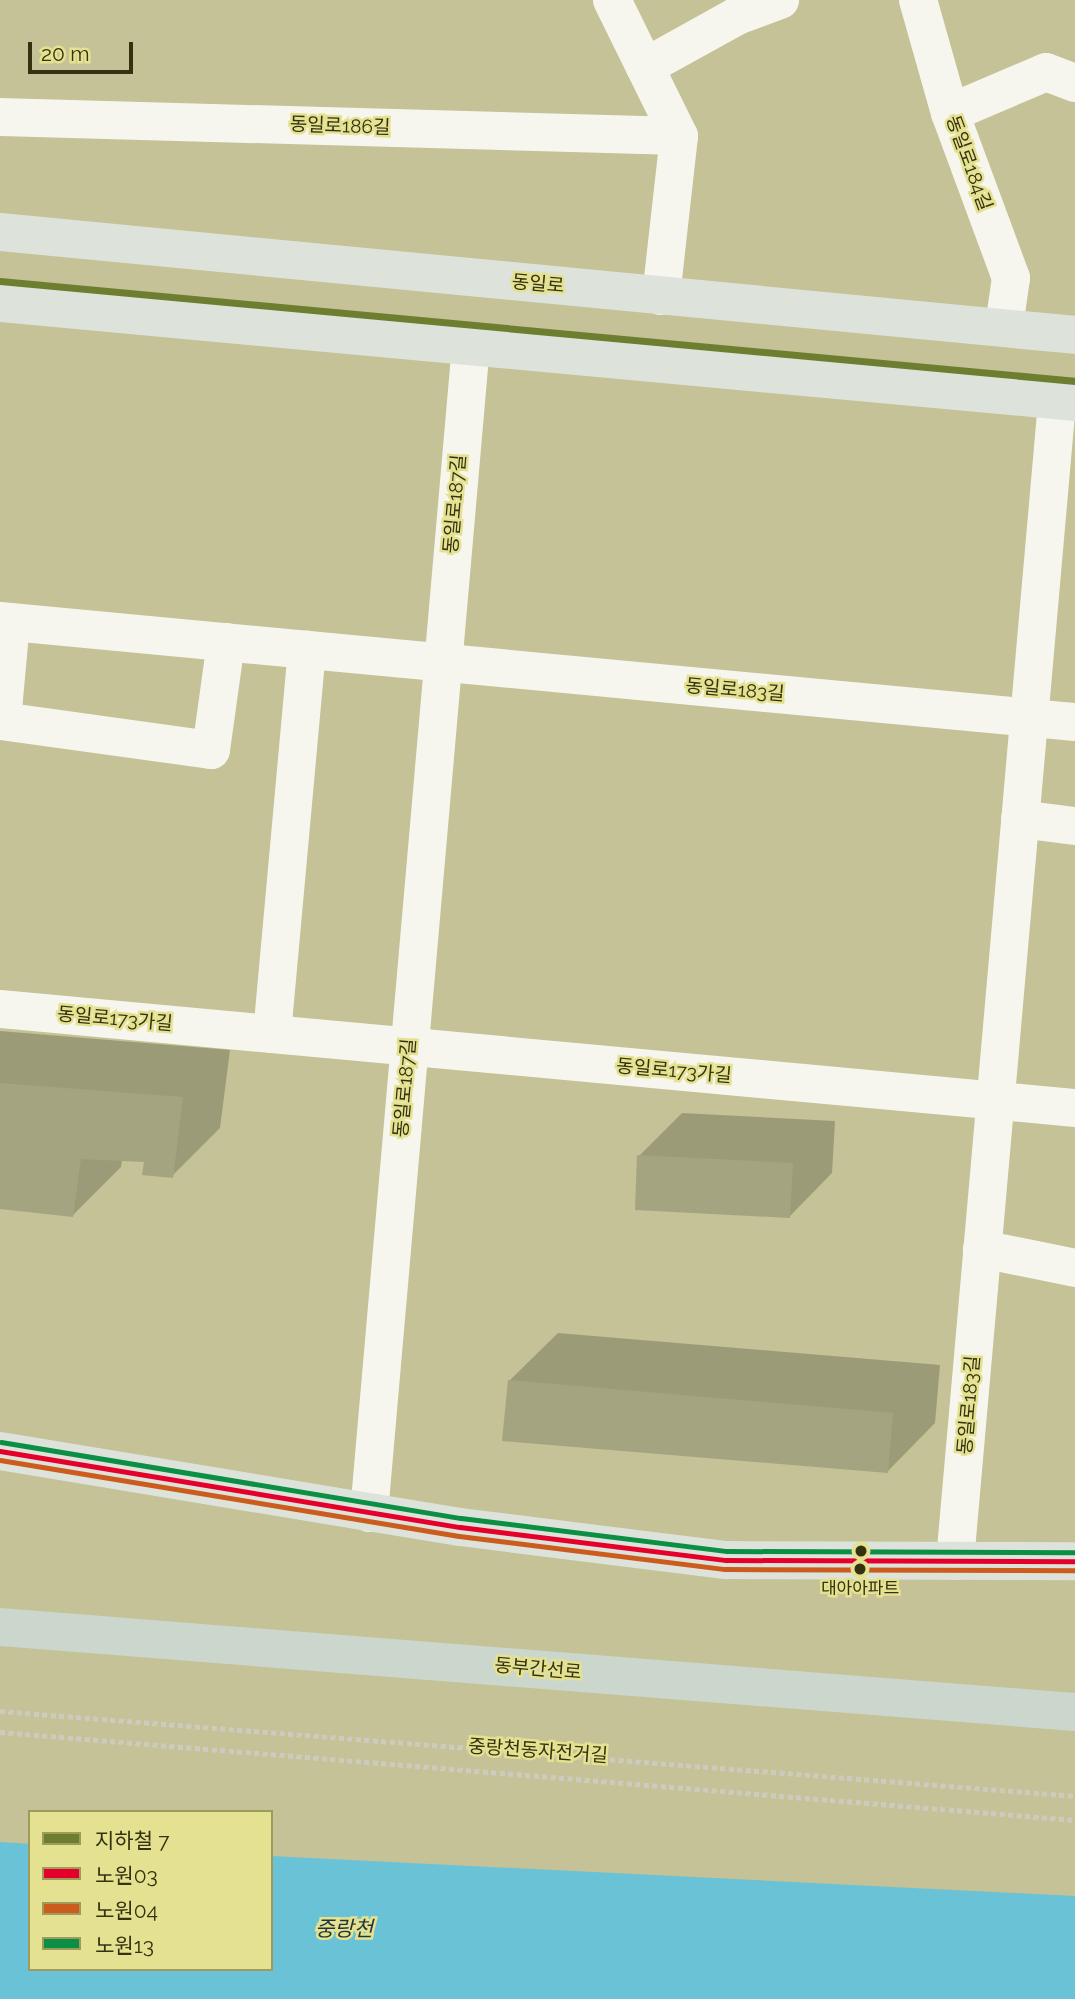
<!DOCTYPE html>
<html>
<head>
<meta charset="utf-8">
<style>
  body { margin:0 }
  #map { position:relative; width:1075px; height:1999px; overflow:hidden; background:#c4c296; font-family:Raleway,"Noto Sans KR",sans-serif }
  div>[style] { position:absolute }
  .water>* { inset:0; background:#6ac2d6 }
  .shadow>* { inset:0; background:#0003 }
  .building>* { inset:0; background:#a5a481 }
  .path>* { height:4.5px; margin-top:-2.25px; transform-origin:0; background:repeating-linear-gradient(90deg,#cccbbd 0 5px,transparent 0 8.5px) }
  .minor>* { height:38px; margin:-19px; padding:0 19px; transform-origin:19px; border-radius:19px; background:#f6f6ef }
  .major>* { height:38px; margin:-19px; padding:0 19px; transform-origin:19px; border-radius:19px; background:#dde3da }
  .highway>* { height:38px; margin:-19px; padding:0 19px; transform-origin:19px; border-radius:19px; background:#cbd6cc }
  .bus-1>* { height:5px; margin:-2.5px; padding:0 2.5px; transform-origin:2.5px; border-radius:2.5px; background:#e4002b }
  .bus-2>* { height:5px; margin:-2.5px; padding:0 2.5px; transform-origin:2.5px; border-radius:2.5px; background:#cc5b1e }
  .bus-3>* { height:5px; margin:-2.5px; padding:0 2.5px; transform-origin:2.5px; border-radius:2.5px; background:#0a8f44 }
  .metro-1>* { height:7px; margin:-3.5px; padding:0 3.5px; transform-origin:3.5px; border-radius:3.5px; background:#6e7e31 }
  .dots>* { width:19px; height:19px; translate:-50% -50%; box-sizing:border-box; border:4px solid #e4e290; border-radius:50% }
  span { translate:-50% -50%; white-space:nowrap; text-align:center; line-height:1.15; -webkit-text-stroke:5px #e4e290; paint-order:stroke }
  .bus-label { font-size:17px; color:#343210 }
  .street-label { font-size:19px; color:#343210 }
  .water-label { font-size:21px; color:#1f343d; font-style:italic }
  .legend { position:absolute; left:28px; top:1810px; width:245px; height:161px; box-sizing:border-box; background:#e4e290; border:2px solid #9e9c5d; margin:0; padding:9px 12px; list-style:none; font-size:21px; color:#343210 }
  .legend li { display:flex; align-items:center; gap:14px; height:35px }
  .legend b { width:35px; border:2px solid #9e9c5d }
  .scale { position:absolute; left:28px; top:42px; width:105px; height:32px; box-sizing:border-box; border:4px solid #343210; border-top:0; padding-left:9px; font-size:21px; line-height:24px; white-space:nowrap; color:#343210; -webkit-text-stroke:5px #e4e290; paint-order:stroke }
</style>
</head>
<body>
<div id="map">
  <div class="water">
    <i style="clip-path:polygon(0 1842px,30px 1844px,30px 1969px,271px 1969px,271px 1856px,1075px 1896px,1075px 1999px,0 1999px)"></i>
  </div>
  <div class="shadow">
    <i style="clip-path:polygon(0 1031px,230px 1050px,220px 1128px,172px 1176px,146px 1161px,122px 1160px,121px 1167px,73px 1215px,0 1207px)"></i>
    <i style="clip-path:polygon(682px 1113px,835px 1121px,832px 1173px,790px 1216px,639px 1156px)"></i>
    <i style="clip-path:polygon(558px 1333px,940px 1365px,935px 1423px,887px 1472px,509px 1381px)"></i>
  </div>
  <div class="building">
    <i style="clip-path:polygon(0 1083px,183px 1097px,173px 1178px,142px 1175px,144px 1162px,81px 1159px,73px 1217px,0 1209px)"></i>
    <i style="clip-path:polygon(637px 1155px,793px 1163px,790px 1218px,635px 1210px)"></i>
    <i style="clip-path:polygon(508px 1380px,893px 1413px,888px 1473px,502px 1441px)"></i>
  </div>
  <div class="path">
    <i style="left:0;top:1711px;width:1078px;rotate:4.52deg"></i>
    <i style="left:0;top:1732px;width:1079px;rotate:4.68deg"></i>
  </div>
  <div class="minor">
    <i style="left:612px;top:0;width:152px;rotate:63.8deg"></i>
    <i style="left:679px;top:136px;width:161px;rotate:96.4deg"></i>
    <i style="left:918px;top:0;width:117px;rotate:74.2deg"></i>
    <i style="left:950px;top:113px;width:176px;rotate:69.7deg"></i>
    <i style="left:1011px;top:278px;width:49px;rotate:98.3deg"></i>
    <i style="left:645px;top:67px;width:105px;rotate:-29deg"></i>
    <i style="left:737px;top:16px;width:46px;rotate:-20.4deg"></i>
    <i style="left:950px;top:113px;width:104px;rotate:-23.1deg"></i>
    <i style="left:1046px;top:72px;width:31px;rotate:21deg"></i>
    <i style="left:0;top:117px;width:679px;rotate:1.6deg"></i>
    <i style="left:0;top:621px;width:1080px;rotate:5.37deg"></i>
    <i style="left:11px;top:622px;width:99px;rotate:95.2deg"></i>
    <i style="left:2px;top:721px;width:211px;rotate:7.9deg"></i>
    <i style="left:211px;top:750px;width:109px;rotate:-82.1deg"></i>
    <i style="left:1020px;top:819px;width:55px;rotate:7.3deg"></i>
    <i style="left:0;top:1009px;width:1080px;rotate:5.26deg"></i>
    <i style="left:272px;top:1034px;width:386px;rotate:-84.8deg"></i>
    <i style="left:982px;top:1249px;width:95px;rotate:11.5deg"></i>
    <i style="left:369px;top:1513px;width:1172px;rotate:-85.01deg"></i>
    <i style="left:955px;top:1561px;width:1164px;rotate:-84.97deg"></i>
  </div>
  <div class="major">
    <i style="left:0;top:232px;width:1080px;rotate:5.47deg"></i>
    <i style="left:0;top:303px;width:1080px;rotate:5.26deg"></i>
    <i style="left:0;top:1451px;width:466px;rotate:9.4deg"></i>
    <i style="left:460px;top:1527px;width:268px;rotate:7.1deg"></i>
    <i style="left:726px;top:1560px;width:349px;rotate:0.2deg"></i>
  </div>
  <div class="highway">
    <i style="left:0;top:1627px;width:1078px;rotate:4.52deg"></i>
  </div>
  <div class="bus-1">
    <i style="left:0;top:1451px;width:466px;rotate:9.4deg"></i>
    <i style="left:460px;top:1527px;width:268px;rotate:7.1deg"></i>
    <i style="left:726px;top:1560px;width:349px;rotate:0.2deg"></i>
  </div>
  <div class="bus-2">
    <i style="left:0;top:1460px;width:465px;rotate:9.4deg"></i>
    <i style="left:459px;top:1536px;width:268px;rotate:7.1deg"></i>
    <i style="left:725px;top:1569px;width:350px;rotate:0.2deg"></i>
  </div>
  <div class="bus-3">
    <i style="left:1px;top:1442px;width:466px;rotate:9.4deg"></i>
    <i style="left:461px;top:1518px;width:268px;rotate:7.1deg"></i>
    <i style="left:727px;top:1551px;width:348px;rotate:0.2deg"></i>
  </div>
  <div class="metro-1">
    <i style="left:0;top:281px;width:1080px;rotate:5.31deg"></i>
  </div>
  <div class="dots">
    <i style="left:861px;top:1551px;background:#343210"></i>
    <i style="left:860px;top:1569px;background:#343210"></i>
  </div>
  <div class="bus-label">
    <span style="left:860px;top:1589px">대아아파트</span>
  </div>
  <div class="street-label">
    <span style="left:340px;top:126px;rotate:2deg">동일로186길</span>
    <span style="left:969px;top:163px;rotate:70deg">동일로184길</span>
    <span style="left:538px;top:284px;rotate:5deg">동일로</span>
    <span style="left:455px;top:504px;rotate:-85deg">동일로187길</span>
    <span style="left:735px;top:690px;rotate:5deg">동일로183길</span>
    <span style="left:115px;top:1019px;rotate:5deg">동일로173가길</span>
    <span style="left:674px;top:1071px;rotate:5deg">동일로173가길</span>
    <span style="left:405px;top:1088px;rotate:-85deg">동일로187길</span>
    <span style="left:969px;top:1405px;rotate:-85deg">동일로183길</span>
    <span style="left:538px;top:1669px;rotate:5deg">동부간선로</span>
    <span style="left:538px;top:1751px;rotate:4deg">중랑천동자전거길</span>
  </div>
  <div class="water-label">
    <span style="left:344px;top:1929px">중랑천</span>
  </div>
  <ul class="legend">
  <li><b style="height:9px;background:#6e7e31"></b>지하철 7</li>
  <li><b style="height:9px;background:#e4002b"></b>노원03</li>
  <li><b style="height:9px;background:#cc5b1e"></b>노원04</li>
  <li><b style="height:9px;background:#0a8f44"></b>노원13</li>
  </ul>
  <div class="scale">20 m</div>
</div>
</body>
</html>
